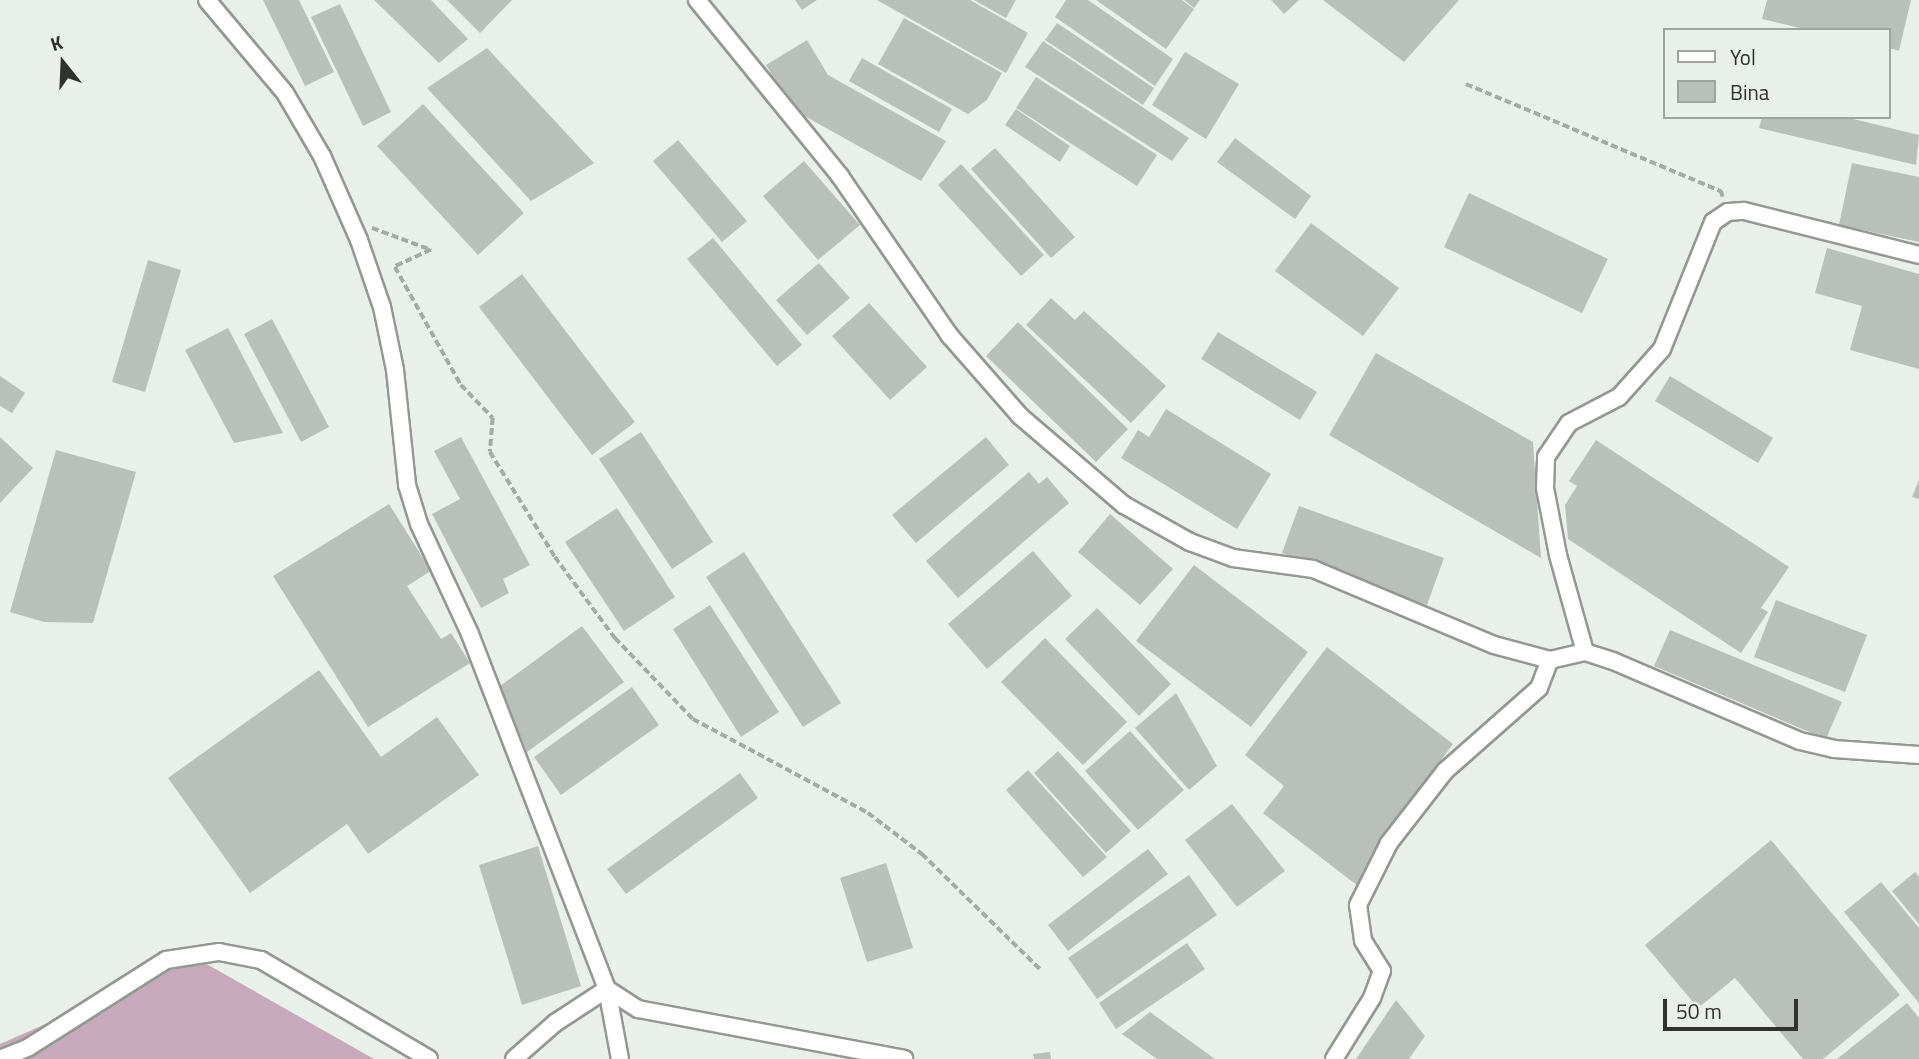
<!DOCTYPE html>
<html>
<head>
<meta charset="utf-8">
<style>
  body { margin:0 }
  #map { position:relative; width:1919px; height:1059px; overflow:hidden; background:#e9f0e9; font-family:"Titillium Web",sans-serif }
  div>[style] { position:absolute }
  .forest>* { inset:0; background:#c8a9bb }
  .building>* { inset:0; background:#b9c0b9 }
  .path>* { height:3.5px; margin-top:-1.75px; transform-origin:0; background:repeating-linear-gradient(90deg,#a5aaa5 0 7px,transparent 0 10.5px) }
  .roads { filter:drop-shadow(2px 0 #939992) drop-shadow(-2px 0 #939992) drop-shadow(0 2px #939992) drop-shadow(0 -2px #939992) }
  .street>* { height:16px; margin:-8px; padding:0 8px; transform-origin:8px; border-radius:8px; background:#fff }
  span { translate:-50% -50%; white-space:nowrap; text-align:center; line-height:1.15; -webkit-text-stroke:6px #e9f0e9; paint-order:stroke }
  .legend { position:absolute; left:1663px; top:28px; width:228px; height:91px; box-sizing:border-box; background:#e9f0e9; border:2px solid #9fa49f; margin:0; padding:9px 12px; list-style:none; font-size:21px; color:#30322f }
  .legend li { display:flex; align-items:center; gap:14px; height:35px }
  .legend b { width:35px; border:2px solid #9fa49f }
  .north { position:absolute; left:28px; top:28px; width:70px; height:70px; -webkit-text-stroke:5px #e9f0e9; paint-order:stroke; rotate:342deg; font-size:19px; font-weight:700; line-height:28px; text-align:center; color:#30322f }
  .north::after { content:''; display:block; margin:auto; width:24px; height:32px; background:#30322f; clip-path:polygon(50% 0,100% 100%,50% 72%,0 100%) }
  .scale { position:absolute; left:1663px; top:999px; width:135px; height:32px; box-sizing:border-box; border:4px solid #30322f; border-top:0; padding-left:9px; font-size:21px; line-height:24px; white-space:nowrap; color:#30322f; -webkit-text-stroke:5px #e9f0e9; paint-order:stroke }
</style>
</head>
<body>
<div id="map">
  <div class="forest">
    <i style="clip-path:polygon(196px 958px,374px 1059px,0 1059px,0 1044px)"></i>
  </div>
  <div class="building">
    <i style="clip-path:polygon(263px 0,299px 0,334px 72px,305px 86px)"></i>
    <i style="clip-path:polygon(374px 0,431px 0,468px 39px,439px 63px)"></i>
    <i style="clip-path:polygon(447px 0,512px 0,480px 33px)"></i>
    <i style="clip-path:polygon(795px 0,817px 0,802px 10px)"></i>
    <i style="clip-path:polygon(877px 0,970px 0,1028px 33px,1006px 73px)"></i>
    <i style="clip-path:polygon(974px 0,1016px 0,1006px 18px)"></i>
    <i style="clip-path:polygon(1066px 0,1088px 0,1173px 59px,1155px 86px,1055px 17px)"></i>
    <i style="clip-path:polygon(1096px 0,1182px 0,1194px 9px,1166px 49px)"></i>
    <i style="clip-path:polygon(1184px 0,1200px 0,1194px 8px)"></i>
    <i style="clip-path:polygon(1271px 0,1299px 0,1284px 14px)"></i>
    <i style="clip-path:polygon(1323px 0,1459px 0,1404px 62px)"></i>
    <i style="clip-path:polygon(1767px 0,1911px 0,1899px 51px,1889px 48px,1889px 30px,1808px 30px,1762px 19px)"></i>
    <i style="clip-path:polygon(340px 4px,391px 112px,363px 126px,311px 17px)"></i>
    <i style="clip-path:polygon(904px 18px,1002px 73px,987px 100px,968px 114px,878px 64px)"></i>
    <i style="clip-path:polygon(1057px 23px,1154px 88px,1143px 105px,1045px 40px)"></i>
    <i style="clip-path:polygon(807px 40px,828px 75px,946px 141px,921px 181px,794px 110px,766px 65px)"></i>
    <i style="clip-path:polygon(1043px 41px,1189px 138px,1172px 161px,1025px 67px)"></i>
    <i style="clip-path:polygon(487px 48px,594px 163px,531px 201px,427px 88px)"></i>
    <i style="clip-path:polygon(1185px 52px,1239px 84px,1206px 139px,1152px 105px)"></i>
    <i style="clip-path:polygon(862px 58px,952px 109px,939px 132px,849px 81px)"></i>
    <i style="clip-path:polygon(1036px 77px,1157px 155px,1137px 186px,1016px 108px)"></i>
    <i style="clip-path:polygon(423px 104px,524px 213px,478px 255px,377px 146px)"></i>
    <i style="clip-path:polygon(1016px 109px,1070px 146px,1060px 162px,1005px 125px)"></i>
    <i style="clip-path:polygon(1762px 117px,1845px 117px,1919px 135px,1916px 165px,1759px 128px)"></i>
    <i style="clip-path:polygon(1235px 138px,1311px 196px,1295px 219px,1217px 162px)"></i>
    <i style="clip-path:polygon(678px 140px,747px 221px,722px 242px,653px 161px)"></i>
    <i style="clip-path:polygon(995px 148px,1075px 237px,1051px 258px,971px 169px)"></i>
    <i style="clip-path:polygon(804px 161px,860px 225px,818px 260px,763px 196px)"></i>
    <i style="clip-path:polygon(1852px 163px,1919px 177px,1919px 242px,1839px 225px)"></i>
    <i style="clip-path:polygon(961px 164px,1044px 255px,1021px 276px,938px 185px)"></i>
    <i style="clip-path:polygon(1469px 193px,1608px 259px,1582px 313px,1444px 247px)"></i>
    <i style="clip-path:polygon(1311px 223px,1399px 288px,1363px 336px,1275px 271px)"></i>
    <i style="clip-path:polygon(713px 238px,802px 345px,777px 366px,687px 259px)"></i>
    <i style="clip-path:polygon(1827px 248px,1919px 274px,1919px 369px,1850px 350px,1862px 306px,1815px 293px)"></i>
    <i style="clip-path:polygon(148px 260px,181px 270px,145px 392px,112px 382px)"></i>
    <i style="clip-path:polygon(819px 263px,850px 298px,807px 335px,776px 300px)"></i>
    <i style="clip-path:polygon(522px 274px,635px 422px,592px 455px,479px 307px)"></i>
    <i style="clip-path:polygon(1051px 298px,1075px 320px,1084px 311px,1166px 386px,1131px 423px,1026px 325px)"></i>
    <i style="clip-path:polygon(869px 303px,927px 367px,890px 400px,832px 336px)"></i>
    <i style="clip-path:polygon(272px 319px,329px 427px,301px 442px,244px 334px)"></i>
    <i style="clip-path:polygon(1018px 322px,1128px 429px,1096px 462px,986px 356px)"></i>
    <i style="clip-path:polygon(228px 328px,283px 433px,234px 443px,185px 350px)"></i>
    <i style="clip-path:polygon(1218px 332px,1317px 392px,1300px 420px,1201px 359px)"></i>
    <i style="clip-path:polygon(1376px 353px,1533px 442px,1541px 558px,1329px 435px)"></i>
    <i style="clip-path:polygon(0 376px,25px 393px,12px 413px,0 406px)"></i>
    <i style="clip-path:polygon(1670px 376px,1773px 438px,1758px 463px,1655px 401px)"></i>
    <i style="clip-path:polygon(1166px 409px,1271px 474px,1237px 529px,1121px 458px,1138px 430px,1149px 437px)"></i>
    <i style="clip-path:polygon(641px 432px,713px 542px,672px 569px,599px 459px)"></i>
    <i style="clip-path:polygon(0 437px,33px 468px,0 503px)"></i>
    <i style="clip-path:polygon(461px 437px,530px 565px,503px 579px,509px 593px,481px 608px,432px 514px,460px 499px,434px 451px)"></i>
    <i style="clip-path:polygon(986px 437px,1009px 465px,916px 543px,892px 515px)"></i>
    <i style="clip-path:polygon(1596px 440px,1789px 567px,1761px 608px,1768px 612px,1741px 653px,1568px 539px,1565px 505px,1577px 486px,1569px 481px)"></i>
    <i style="clip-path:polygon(56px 450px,136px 472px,93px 623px,44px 622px,10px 612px)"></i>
    <i style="clip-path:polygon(1029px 472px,1039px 484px,1047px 477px,1069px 503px,958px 598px,926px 561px)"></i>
    <i style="clip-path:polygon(1919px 480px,1919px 499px,1912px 497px)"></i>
    <i style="clip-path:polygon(389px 504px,431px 571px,407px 586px,441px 639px,451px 633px,470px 663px,368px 727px,273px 576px)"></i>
    <i style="clip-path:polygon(1299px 506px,1444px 558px,1427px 605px,1282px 553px)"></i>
    <i style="clip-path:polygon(617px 508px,675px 597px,624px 631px,565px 542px)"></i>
    <i style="clip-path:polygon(1110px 514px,1173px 569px,1140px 605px,1078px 552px)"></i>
    <i style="clip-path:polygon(1033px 551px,1072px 596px,987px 669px,948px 624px)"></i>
    <i style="clip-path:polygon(744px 552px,841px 703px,803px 727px,706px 577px)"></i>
    <i style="clip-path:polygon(1194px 565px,1308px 652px,1251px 727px,1136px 641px)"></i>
    <i style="clip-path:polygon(1776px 600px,1867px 635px,1845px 692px,1754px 657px)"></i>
    <i style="clip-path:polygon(710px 605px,779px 712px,741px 737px,673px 629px)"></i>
    <i style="clip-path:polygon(1097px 608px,1171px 684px,1139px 716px,1065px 639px)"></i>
    <i style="clip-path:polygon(582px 626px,624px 682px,527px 752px,500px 686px)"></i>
    <i style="clip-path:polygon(1670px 630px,1842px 702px,1826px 739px,1654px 666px)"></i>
    <i style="clip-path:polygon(1045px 638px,1127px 722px,1083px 765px,1001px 682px)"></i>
    <i style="clip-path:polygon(1327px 647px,1453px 744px,1379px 845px,1358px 886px,1263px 813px,1284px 786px,1245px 755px)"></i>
    <i style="clip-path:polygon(319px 670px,381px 757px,437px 717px,479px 775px,368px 854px,347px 824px,250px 893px,168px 778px)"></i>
    <i style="clip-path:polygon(632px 687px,659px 725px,561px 795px,534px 757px)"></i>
    <i style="clip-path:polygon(1176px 693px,1217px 766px,1189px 790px,1135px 728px)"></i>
    <i style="clip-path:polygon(1130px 731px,1184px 790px,1138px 830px,1085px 771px)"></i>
    <i style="clip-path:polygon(1058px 751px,1131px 831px,1106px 853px,1034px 773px)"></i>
    <i style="clip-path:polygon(1028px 770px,1107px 857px,1083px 877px,1006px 790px)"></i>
    <i style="clip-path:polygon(740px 773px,758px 798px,626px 894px,607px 869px)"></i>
    <i style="clip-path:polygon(1232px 804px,1285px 871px,1237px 907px,1185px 840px)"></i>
    <i style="clip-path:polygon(1771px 840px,1900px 995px,1823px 1059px,1803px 1059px,1735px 978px,1698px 1008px,1645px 945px)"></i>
    <i style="clip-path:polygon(538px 846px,581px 986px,522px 1005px,479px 865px)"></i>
    <i style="clip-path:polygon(1148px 849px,1168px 874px,1068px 951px,1048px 925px)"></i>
    <i style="clip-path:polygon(886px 863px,913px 948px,867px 962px,840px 878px)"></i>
    <i style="clip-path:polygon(1915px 872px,1919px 877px,1919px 924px,1892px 891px)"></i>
    <i style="clip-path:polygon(1189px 875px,1217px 915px,1097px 999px,1068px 958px)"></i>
    <i style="clip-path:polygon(1881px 882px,1919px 928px,1919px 1003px,1844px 912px)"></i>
    <i style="clip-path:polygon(1187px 943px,1205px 969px,1116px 1029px,1099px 1003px)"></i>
    <i style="clip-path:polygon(1396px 1000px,1425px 1036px,1409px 1059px,1356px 1059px)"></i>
    <i style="clip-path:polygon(1907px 1003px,1919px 1018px,1919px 1059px,1837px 1059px)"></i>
    <i style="clip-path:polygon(1150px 1012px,1215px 1059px,1157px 1059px,1122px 1034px)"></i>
    <i style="clip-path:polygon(1050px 1052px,1051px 1059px,1034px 1059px,1033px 1054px)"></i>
  </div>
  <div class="path">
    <i style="left:1466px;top:84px;width:277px;rotate:22.8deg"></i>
    <i style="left:1721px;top:191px;width:6px;rotate:72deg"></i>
    <i style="left:372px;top:228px;width:63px;rotate:20.4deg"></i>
    <i style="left:431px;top:250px;width:40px;rotate:155deg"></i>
    <i style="left:395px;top:267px;width:135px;rotate:60.8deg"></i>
    <i style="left:461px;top:385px;width:46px;rotate:45.9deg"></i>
    <i style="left:493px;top:418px;width:34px;rotate:95deg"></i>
    <i style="left:490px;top:452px;width:123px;rotate:58.2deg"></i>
    <i style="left:555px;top:557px;width:101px;rotate:53.5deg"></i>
    <i style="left:615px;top:638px;width:112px;rotate:46.1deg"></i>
    <i style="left:693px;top:719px;width:199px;rotate:28.2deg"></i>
    <i style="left:868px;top:813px;width:68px;rotate:37.2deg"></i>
    <i style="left:922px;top:854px;width:168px;rotate:44.3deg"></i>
  </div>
  <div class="roads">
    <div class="street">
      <i style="left:207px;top:0;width:121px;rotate:50deg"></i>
      <i style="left:285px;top:93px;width:73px;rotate:59.6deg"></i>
      <i style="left:322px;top:156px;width:92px;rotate:66.2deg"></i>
      <i style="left:359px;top:240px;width:71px;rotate:71.1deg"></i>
      <i style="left:382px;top:307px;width:64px;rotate:78.3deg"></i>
      <i style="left:395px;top:370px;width:116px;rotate:84deg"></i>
      <i style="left:407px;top:485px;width:41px;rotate:72.9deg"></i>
      <i style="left:419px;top:524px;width:121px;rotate:65.1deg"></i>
      <i style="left:470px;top:634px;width:381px;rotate:68.9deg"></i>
      <i style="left:607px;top:989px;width:37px;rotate:33deg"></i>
      <i style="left:638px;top:1009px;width:271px;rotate:10.6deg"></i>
      <i style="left:697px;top:0;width:227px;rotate:50.9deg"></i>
      <i style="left:840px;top:176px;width:194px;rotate:55.5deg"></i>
      <i style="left:950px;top:336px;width:106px;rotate:48.8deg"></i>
      <i style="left:1020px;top:416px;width:137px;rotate:40.6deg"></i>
      <i style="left:1124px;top:505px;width:76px;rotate:29.3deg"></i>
      <i style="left:1190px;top:542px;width:46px;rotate:20.4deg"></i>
      <i style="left:1233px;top:558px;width:81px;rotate:7.8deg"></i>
      <i style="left:1313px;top:569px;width:196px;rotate:22.8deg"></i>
      <i style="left:1494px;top:645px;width:58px;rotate:15deg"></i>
      <i style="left:1550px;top:660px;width:36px;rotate:-13deg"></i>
      <i style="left:1585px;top:652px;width:29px;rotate:18deg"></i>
      <i style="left:1613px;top:661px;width:203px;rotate:23.2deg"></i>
      <i style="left:1800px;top:741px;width:35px;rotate:13deg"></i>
      <i style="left:1834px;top:749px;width:85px;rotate:4deg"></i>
      <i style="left:1585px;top:652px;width:101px;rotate:-105.6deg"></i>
      <i style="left:1558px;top:555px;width:68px;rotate:-101deg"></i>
      <i style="left:1545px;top:488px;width:31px;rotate:-88deg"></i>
      <i style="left:1546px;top:457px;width:41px;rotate:-55.9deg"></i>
      <i style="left:1569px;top:423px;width:56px;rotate:-27.5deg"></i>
      <i style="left:1619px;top:397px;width:64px;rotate:-48.1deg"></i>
      <i style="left:1662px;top:349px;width:137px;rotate:-68.1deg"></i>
      <i style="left:1713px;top:222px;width:18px;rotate:-34deg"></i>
      <i style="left:1728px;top:212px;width:16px;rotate:-4deg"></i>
      <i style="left:1744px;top:211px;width:180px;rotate:14.1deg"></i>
      <i style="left:0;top:1059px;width:31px;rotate:-22deg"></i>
      <i style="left:29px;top:1047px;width:162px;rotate:-32.4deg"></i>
      <i style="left:166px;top:960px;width:54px;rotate:-8.6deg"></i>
      <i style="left:219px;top:952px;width:43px;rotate:10.8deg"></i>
      <i style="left:261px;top:960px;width:195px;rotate:30.5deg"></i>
      <i style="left:514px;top:1059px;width:55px;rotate:-41.3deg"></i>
      <i style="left:555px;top:1023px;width:62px;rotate:-33.2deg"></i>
      <i style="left:607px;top:989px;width:71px;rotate:79.5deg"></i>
      <i style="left:1334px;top:1059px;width:72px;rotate:-58.1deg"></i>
      <i style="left:1372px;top:998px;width:29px;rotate:-70deg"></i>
      <i style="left:1382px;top:971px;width:36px;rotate:-122deg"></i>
      <i style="left:1363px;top:940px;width:35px;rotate:-98deg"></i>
      <i style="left:1358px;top:905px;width:69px;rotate:-63.4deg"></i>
      <i style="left:1389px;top:843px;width:91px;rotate:-52.1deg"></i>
      <i style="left:1445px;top:771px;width:125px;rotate:-41.4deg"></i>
      <i style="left:1539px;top:688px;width:30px;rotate:-69deg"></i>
    </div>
  </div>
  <ul class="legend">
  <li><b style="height:9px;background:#fff"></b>Yol</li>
  <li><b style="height:19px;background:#b9c0b9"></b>Bina</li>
  </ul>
  <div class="north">K</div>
  <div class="scale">50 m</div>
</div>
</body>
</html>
